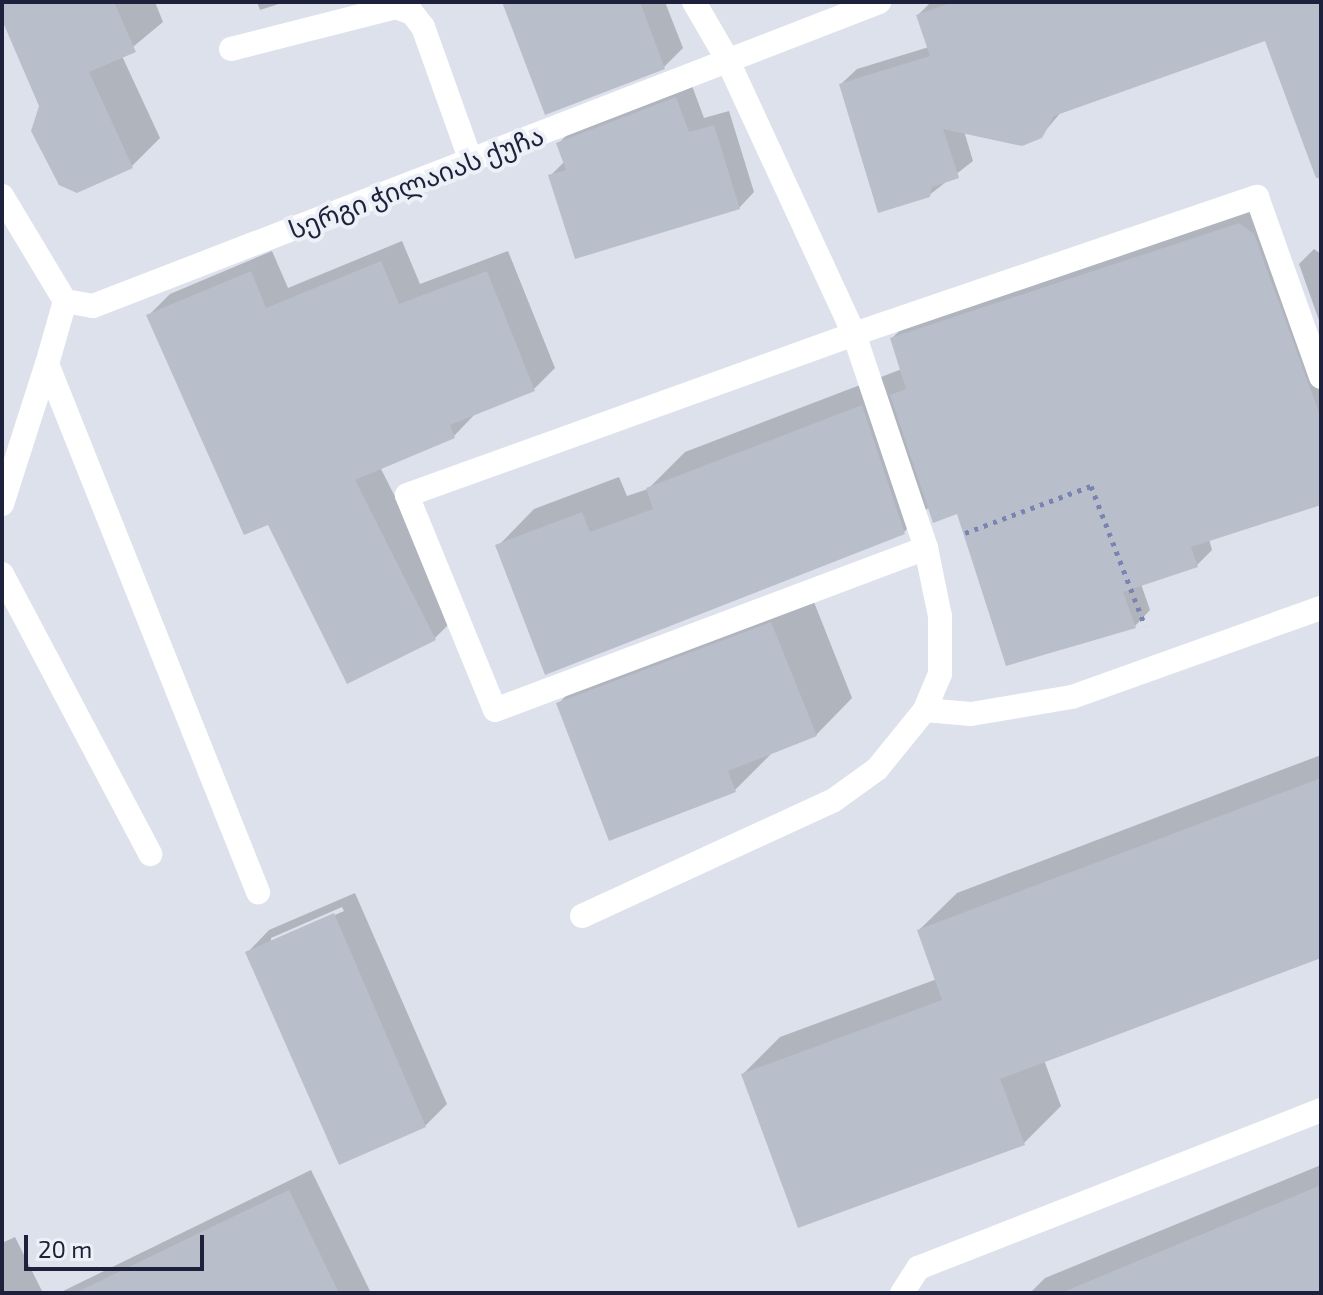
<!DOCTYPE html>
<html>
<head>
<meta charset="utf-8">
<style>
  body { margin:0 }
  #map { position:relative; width:1323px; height:1295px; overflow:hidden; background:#dde1eb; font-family:"Exo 2","Noto Sans Georgian",sans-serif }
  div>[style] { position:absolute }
  .shadow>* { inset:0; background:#0003 }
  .building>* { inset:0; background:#b9becb }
  .path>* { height:5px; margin-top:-2.5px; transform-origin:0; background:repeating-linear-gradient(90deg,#7a84b1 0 4px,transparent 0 10px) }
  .lane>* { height:24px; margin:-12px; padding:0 12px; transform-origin:12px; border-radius:12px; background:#fff }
  .street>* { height:24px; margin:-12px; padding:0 12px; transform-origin:12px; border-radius:12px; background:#fff }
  span { translate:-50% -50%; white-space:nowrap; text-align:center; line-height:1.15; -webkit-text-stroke:8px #edf1f7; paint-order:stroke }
  .street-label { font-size:26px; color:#1d213b }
  .frame { position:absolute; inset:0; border:4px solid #1d213b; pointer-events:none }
  .scale { position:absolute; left:24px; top:1235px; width:180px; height:36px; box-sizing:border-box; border:4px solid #1d213b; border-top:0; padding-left:10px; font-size:24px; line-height:28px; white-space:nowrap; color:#1d213b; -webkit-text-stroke:6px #edf1f7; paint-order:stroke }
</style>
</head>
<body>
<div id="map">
  <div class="shadow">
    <i style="clip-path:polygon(2px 2px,155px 2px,163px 22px,122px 56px,160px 138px,132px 166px,42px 106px,2px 15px)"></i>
    <i style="clip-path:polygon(257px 2px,285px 2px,260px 10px)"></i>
    <i style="clip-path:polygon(504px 2px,665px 2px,683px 48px,664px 67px)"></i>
    <i style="clip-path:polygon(931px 2px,1321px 2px,1321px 185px,1266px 39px,1062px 111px,1041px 136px,964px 131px,973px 161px,928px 196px,841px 84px,857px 69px,929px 47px,918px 15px)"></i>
    <i style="clip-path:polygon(691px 83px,704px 118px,729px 111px,754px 192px,739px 208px,551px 175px,565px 161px,558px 144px,573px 129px)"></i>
    <i style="clip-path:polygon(1255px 209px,1321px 357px,1321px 503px,1209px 539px,1212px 550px,1197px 565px,1141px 584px,1150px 610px,1135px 626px,958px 511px,930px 506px,904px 532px,546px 673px,498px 546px,534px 509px,619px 477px,627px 496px,648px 489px,685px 452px,902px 369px,892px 338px,908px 323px)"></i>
    <i style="clip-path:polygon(402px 241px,420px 284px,508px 251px,555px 368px,534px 389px,475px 414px,454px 436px,380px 467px,456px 617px,434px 639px,269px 522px,148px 316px,170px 294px,272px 251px,288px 288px)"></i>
    <i style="clip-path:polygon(1314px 249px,1321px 254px,1321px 326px,1299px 264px)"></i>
    <i style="clip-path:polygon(808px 587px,852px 698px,816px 735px,772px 753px,735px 790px,558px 704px,595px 667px)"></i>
    <i style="clip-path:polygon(1321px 755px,1321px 955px,1044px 1060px,1061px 1106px,1024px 1143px,743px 1074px,780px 1037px,937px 979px,919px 930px,957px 893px)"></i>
    <i style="clip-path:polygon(evenodd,355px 893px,447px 1104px,425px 1126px,248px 952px,269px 930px,355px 893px,342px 907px,344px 911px,271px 943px,271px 938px,342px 907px)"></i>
    <i style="clip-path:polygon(1321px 1165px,1321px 1293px,1030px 1293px,1045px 1278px)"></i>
    <i style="clip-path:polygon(311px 1170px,371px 1293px,59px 1293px)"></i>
    <i style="clip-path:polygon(15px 1237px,43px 1293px,2px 1293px,2px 1243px)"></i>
  </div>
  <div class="building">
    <i style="clip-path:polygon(2px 2px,114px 2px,136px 52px,89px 72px,133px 168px,77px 193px,59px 185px,31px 131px,39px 106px,2px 20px)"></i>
    <i style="clip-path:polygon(502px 2px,640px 2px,665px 69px,545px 115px)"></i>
    <i style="clip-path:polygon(953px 2px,1321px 2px,1321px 177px,1316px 178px,1265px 41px,1054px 116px,1042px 138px,1022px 146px,943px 129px,959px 178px,932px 187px,930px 197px,878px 213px,839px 84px,930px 56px,916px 15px)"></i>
    <i style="clip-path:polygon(676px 97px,689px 132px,714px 125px,740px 209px,575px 259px,548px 175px,566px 170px,556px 143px)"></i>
    <i style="clip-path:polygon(1239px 223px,1254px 234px,1321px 418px,1321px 505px,1191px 547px,1198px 567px,1123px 592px,1136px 628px,1006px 666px,957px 514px,933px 523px,890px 395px,906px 389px,890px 338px)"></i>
    <i style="clip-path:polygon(381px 261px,399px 304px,487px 271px,535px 391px,450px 425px,455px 438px,355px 480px,436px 640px,347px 684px,268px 525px,244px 535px,146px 315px,251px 271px,266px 308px)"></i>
    <i style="clip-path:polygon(862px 405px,905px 534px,545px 675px,495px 545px,582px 512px,590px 532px,653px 509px,646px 488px)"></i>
    <i style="clip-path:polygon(771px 622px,817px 736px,728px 771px,736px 792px,609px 841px,556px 703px)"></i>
    <i style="clip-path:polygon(1321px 778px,1321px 958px,1000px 1079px,1025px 1145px,798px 1228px,741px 1074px,942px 1000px,917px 930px)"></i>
    <i style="clip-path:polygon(334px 913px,426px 1127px,339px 1165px,245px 952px)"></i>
    <i style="clip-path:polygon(1321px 1185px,1321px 1293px,1063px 1293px,1063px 1292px)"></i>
    <i style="clip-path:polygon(289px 1190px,339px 1293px,75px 1293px,199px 1233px)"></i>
  </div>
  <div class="path">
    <i style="left:965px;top:533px;width:134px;rotate:-20.5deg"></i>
    <i style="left:1091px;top:486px;width:150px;rotate:68.9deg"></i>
  </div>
  <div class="lane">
    <i style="left:231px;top:49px;width:170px;rotate:-14.3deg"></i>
    <i style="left:396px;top:7px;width:17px;rotate:21deg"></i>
    <i style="left:412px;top:13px;width:18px;rotate:52deg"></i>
    <i style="left:423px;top:27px;width:142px;rotate:70.3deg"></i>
    <i style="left:727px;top:59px;width:303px;rotate:65.2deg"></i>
    <i style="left:854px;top:334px;width:226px;rotate:71.4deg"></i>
    <i style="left:926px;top:548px;width:69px;rotate:78.4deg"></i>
    <i style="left:940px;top:616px;width:58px;rotate:90deg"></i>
    <i style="left:940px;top:674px;width:39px;rotate:113deg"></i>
    <i style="left:65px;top:301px;width:66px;rotate:105.9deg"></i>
    <i style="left:47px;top:364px;width:569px;rotate:68.22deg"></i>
    <i style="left:2px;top:504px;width:147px;rotate:-72.2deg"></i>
    <i style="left:926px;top:548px;width:460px;rotate:159.4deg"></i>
    <i style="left:495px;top:710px;width:232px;rotate:-112.3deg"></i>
    <i style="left:407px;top:495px;width:475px;rotate:-19.8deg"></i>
    <i style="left:854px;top:334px;width:426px;rotate:-18.8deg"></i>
    <i style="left:1257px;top:197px;width:191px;rotate:70.4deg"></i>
    <i style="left:2px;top:574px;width:317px;rotate:62.1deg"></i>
    <i style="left:902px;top:1293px;width:30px;rotate:-57deg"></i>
    <i style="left:918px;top:1268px;width:433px;rotate:-21.4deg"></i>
  </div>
  <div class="street">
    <i style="left:694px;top:2px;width:66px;rotate:59.9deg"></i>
    <i style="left:2px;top:196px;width:122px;rotate:59deg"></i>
    <i style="left:65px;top:301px;width:28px;rotate:10deg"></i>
    <i style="left:93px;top:306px;width:843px;rotate:-21.14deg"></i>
    <i style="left:582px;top:916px;width:277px;rotate:-24.7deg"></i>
    <i style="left:834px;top:800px;width:53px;rotate:-35.8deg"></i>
    <i style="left:877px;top:769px;width:76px;rotate:-50.9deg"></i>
    <i style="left:925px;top:710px;width:46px;rotate:5deg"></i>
    <i style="left:971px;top:714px;width:102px;rotate:-9.6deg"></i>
    <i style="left:1072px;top:697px;width:264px;rotate:-19.7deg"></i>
  </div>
  <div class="street-label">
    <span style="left:416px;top:182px;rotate:-21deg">სერგი ჭილაიას ქუჩა</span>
  </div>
  <div class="frame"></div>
  <div class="scale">20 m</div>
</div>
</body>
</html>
